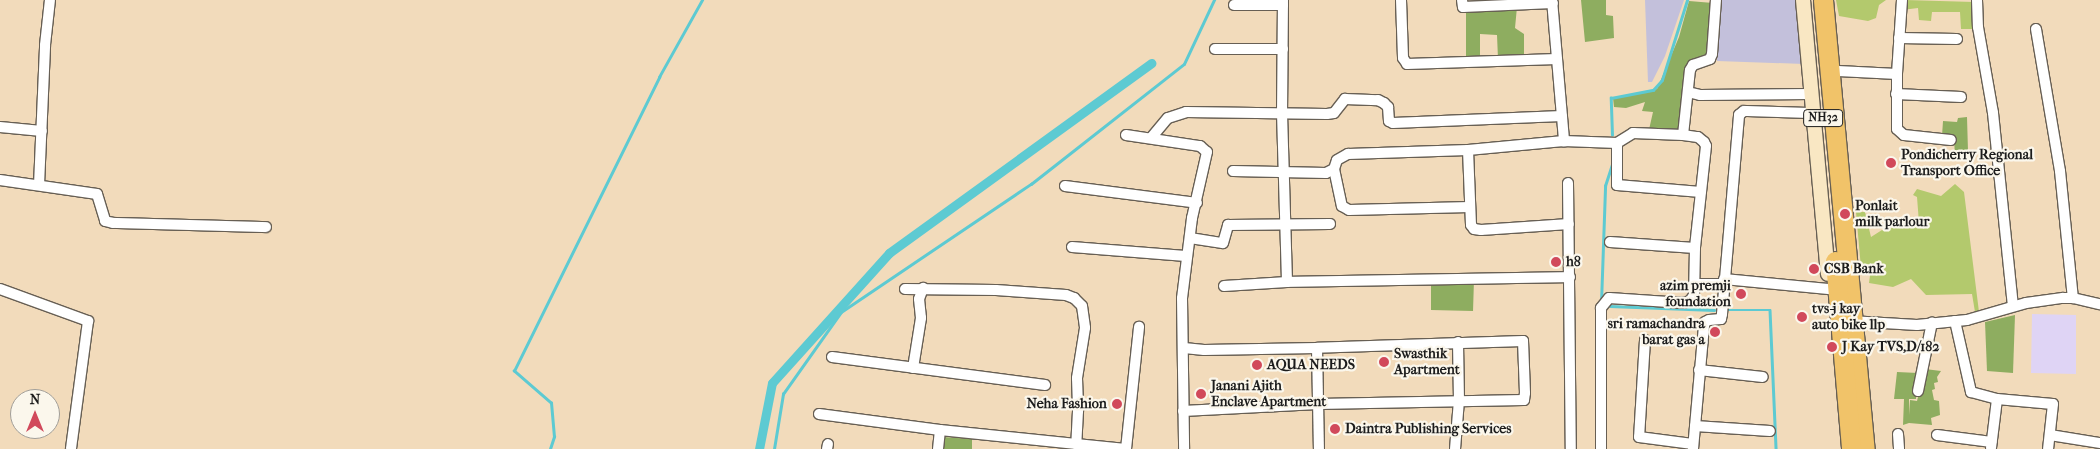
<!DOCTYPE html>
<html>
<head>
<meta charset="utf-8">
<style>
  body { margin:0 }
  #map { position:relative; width:2100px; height:449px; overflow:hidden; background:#f2dbbb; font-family:"IM FELL French Canon",serif }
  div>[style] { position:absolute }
  .built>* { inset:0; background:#dfd4f5 }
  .industrial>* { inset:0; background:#c3c0db }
  .green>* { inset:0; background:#b3c96d }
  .forest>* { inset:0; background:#8ead60 }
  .stream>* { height:2.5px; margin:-1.25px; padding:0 1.25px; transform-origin:1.25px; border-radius:1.25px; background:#5dcad2 }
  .canal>* { height:9px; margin:-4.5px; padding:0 4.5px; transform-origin:4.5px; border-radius:4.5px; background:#5dcad2 }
  .roads { filter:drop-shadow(1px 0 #675f54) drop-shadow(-1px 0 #675f54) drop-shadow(0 1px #675f54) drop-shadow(0 -1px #675f54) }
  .street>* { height:10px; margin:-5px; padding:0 5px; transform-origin:5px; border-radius:5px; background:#fff }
  .secondary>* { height:14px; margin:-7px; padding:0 7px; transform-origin:7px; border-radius:7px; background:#f9e7c3 }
  .highway>* { height:19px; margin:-9.5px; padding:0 9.5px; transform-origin:9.5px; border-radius:9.5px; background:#f1c369 }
  .dots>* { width:14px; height:14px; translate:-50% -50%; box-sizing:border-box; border:2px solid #fbf7ec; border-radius:50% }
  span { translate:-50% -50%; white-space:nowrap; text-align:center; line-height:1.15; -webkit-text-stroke:4.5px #fbf7ec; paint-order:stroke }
  .shield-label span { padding:1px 4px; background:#fbf7ec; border:1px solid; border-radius:4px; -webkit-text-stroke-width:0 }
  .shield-label { font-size:12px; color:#1c1c1c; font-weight:700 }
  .poi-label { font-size:14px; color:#1c1c1c; font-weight:700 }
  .left { translate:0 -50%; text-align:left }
  .right { translate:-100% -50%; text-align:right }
  .north { position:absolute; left:10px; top:389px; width:50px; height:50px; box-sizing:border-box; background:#fbf7ec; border:1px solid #a29f99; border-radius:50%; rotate:0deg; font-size:14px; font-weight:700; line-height:20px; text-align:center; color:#1c1c1c }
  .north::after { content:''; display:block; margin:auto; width:18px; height:22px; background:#d1495b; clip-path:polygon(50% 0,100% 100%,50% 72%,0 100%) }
</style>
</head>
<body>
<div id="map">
  <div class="built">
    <i style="clip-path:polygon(2032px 314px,2076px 315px,2076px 374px,2031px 373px)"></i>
  </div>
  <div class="industrial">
    <i style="clip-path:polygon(1645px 0,1684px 0,1665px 56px,1652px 82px,1648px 82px)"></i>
    <i style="clip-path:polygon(1720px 0,1797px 0,1804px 64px,1717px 61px)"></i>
  </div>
  <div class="green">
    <i style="clip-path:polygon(1836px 0,1886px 0,1879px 5px,1876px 18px,1868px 21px,1839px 16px)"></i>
    <i style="clip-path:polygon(1905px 0,1974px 2px,1976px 29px,1961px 29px,1960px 12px,1932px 12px,1931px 21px,1919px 20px,1918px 8px,1902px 10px)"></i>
    <i style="clip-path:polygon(1955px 184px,1964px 192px,1979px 312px,1975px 312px,1972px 294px,1926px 295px,1911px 279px,1893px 287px,1869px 283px,1871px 268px,1861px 268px,1856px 212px,1865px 212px,1871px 237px,1882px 230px,1919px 223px,1917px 197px,1913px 195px,1917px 189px,1941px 196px)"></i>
  </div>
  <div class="forest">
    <i style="clip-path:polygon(1581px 0,1606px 0,1606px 15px,1613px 16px,1614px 38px,1585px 42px)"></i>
    <i style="clip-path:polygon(1689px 1px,1713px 3px,1712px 54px,1693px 65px,1678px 132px,1648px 134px,1653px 112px,1642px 111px,1645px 102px,1626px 108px,1614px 107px,1613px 98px,1657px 89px,1679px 37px)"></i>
    <i style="clip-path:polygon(1517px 7px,1515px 28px,1524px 34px,1524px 58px,1498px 59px,1497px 35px,1480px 34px,1480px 61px,1466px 61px,1466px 11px)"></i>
    <i style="clip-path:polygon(1967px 117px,1968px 151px,1962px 151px,1963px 158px,1955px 158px,1954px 137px,1942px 136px,1943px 121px,1957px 122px,1958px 118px)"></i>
    <i style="clip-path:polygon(1474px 280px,1473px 311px,1431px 310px,1431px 281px)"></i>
    <i style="clip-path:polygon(2015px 315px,2013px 373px,1987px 371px,1985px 322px)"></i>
    <i style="clip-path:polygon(1925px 369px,1941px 371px,1937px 377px,1938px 382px,1934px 383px,1935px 389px,1932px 390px,1934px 400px,1939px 401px,1940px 415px,1931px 418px,1932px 425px,1909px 423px,1903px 425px,1904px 399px,1894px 399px,1897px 372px,1918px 373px,1916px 399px,1909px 399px,1909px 415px,1910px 400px,1917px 401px)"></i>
    <i style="clip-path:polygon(943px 437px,972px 439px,972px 449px,942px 449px)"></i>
  </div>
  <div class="stream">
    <i style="left:1612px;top:135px;width:37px;rotate:-92deg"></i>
    <i style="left:1611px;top:98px;width:43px;rotate:-10.8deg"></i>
    <i style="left:1653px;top:90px;width:13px;rotate:-48deg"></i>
    <i style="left:1662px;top:80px;width:84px;rotate:-72.6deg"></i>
    <i style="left:1601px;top:303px;width:117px;rotate:-88deg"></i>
    <i style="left:1605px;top:186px;width:25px;rotate:-72deg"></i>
    <i style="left:1610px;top:306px;width:104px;rotate:2.2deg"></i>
    <i style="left:1726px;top:310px;width:44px"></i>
    <i style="left:1770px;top:310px;width:139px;rotate:87.5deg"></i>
    <i style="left:550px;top:449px;width:13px;rotate:-72deg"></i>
    <i style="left:554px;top:437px;width:34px;rotate:-95deg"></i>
    <i style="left:551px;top:403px;width:49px;rotate:-139.1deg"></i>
    <i style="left:514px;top:371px;width:328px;rotate:-63.7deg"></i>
    <i style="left:659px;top:77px;width:88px;rotate:-60.8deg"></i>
    <i style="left:774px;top:449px;width:56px;rotate:-80.7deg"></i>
    <i style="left:783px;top:394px;width:100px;rotate:-54.7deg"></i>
    <i style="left:841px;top:312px;width:229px;rotate:-34deg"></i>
    <i style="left:1031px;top:184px;width:194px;rotate:-38.1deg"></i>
    <i style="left:1184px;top:64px;width:71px;rotate:-64.9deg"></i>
  </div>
  <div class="canal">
    <i style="left:759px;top:449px;width:67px;rotate:-78.9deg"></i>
    <i style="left:772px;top:383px;width:175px;rotate:-48deg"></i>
    <i style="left:889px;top:253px;width:324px;rotate:-35.9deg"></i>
  </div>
  <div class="roads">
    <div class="street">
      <i style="left:1283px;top:0;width:113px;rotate:90.5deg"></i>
      <i style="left:1282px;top:113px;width:169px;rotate:88.3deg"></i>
      <i style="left:1401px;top:0;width:58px;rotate:88deg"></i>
      <i style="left:1403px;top:58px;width:7px;rotate:56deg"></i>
      <i style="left:1407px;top:64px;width:150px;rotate:-1.9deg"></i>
      <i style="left:1462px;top:0;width:7px;rotate:82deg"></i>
      <i style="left:1463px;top:7px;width:90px;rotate:-2.5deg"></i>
      <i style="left:1552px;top:0;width:142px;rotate:85.1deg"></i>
      <i style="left:1902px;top:0;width:74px;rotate:93.9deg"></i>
      <i style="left:1897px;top:74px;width:55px;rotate:90deg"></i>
      <i style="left:1897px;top:129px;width:9px;rotate:41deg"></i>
      <i style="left:1904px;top:135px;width:47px;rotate:6.1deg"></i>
      <i style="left:1977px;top:0;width:27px;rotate:88deg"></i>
      <i style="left:1978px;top:27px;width:87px;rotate:80.1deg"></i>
      <i style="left:1993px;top:113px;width:194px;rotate:84.1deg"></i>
      <i style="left:1234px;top:5px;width:49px"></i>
      <i style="left:2036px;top:29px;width:144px;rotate:80.4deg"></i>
      <i style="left:2060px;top:171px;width:128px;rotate:84.2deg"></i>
      <i style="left:1899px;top:38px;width:58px;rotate:1deg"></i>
      <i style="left:1215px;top:49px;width:68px"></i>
      <i style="left:1838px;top:71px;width:59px;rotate:2.9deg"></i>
      <i style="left:1688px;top:92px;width:12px;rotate:14deg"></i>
      <i style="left:1700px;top:95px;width:110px;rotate:-0.5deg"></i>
      <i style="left:1896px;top:94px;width:65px;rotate:2.6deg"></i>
      <i style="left:0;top:127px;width:42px;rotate:5.4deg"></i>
      <i style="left:1126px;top:135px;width:75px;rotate:8.5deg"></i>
      <i style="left:1200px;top:146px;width:9px;rotate:41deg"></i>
      <i style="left:1207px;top:152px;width:68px;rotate:102.8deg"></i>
      <i style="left:1192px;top:218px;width:81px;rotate:97.1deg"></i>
      <i style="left:1182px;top:298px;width:151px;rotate:89.2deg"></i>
      <i style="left:1683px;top:135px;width:65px;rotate:-83.9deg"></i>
      <i style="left:1690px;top:70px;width:6px;rotate:-59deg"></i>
      <i style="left:1693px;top:65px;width:18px;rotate:-19deg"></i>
      <i style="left:1710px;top:59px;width:5px;rotate:-68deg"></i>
      <i style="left:1712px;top:54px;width:54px;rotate:-85.8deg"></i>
      <i style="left:1151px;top:138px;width:26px;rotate:-50deg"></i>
      <i style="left:1168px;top:118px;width:19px;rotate:-18deg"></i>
      <i style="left:1186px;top:112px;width:141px;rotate:0.8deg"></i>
      <i style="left:1327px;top:114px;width:7px;rotate:-8deg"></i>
      <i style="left:1334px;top:113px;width:18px;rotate:-52deg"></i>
      <i style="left:1345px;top:99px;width:33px;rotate:2deg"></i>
      <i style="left:1378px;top:100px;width:7px;rotate:27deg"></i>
      <i style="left:1384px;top:103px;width:6px;rotate:45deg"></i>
      <i style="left:1388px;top:107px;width:14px;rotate:86deg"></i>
      <i style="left:1389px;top:121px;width:4px;rotate:27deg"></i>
      <i style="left:1393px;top:123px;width:169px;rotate:-2.4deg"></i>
      <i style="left:1617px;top:143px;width:42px;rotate:90deg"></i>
      <i style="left:1617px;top:185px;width:84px;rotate:4.8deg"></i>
      <i style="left:1468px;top:150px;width:75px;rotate:87.7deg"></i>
      <i style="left:1471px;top:225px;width:5px;rotate:53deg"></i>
      <i style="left:1474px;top:229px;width:7px;rotate:8deg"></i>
      <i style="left:1481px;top:230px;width:88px;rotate:-3.9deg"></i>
      <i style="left:1334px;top:169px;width:38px;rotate:78deg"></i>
      <i style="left:1342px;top:206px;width:8px;rotate:30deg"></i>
      <i style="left:1349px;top:210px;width:121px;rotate:-1.4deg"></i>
      <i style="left:1233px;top:171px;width:93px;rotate:1.2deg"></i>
      <i style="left:1326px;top:173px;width:9px;rotate:-27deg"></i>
      <i style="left:1334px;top:169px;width:9px;rotate:-72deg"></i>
      <i style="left:1337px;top:160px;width:13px;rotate:-29deg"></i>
      <i style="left:1348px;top:154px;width:120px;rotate:-1.9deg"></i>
      <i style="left:1468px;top:150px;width:96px;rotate:-5.4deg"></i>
      <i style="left:1564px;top:141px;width:53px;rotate:2.2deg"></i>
      <i style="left:1617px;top:143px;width:19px;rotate:-32deg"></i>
      <i style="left:1633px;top:133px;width:50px;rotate:2.3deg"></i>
      <i style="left:1683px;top:135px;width:15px;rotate:8deg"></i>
      <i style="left:1698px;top:137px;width:8px;rotate:40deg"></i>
      <i style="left:1704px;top:142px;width:4px;rotate:63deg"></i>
      <i style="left:1706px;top:146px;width:103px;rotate:96.2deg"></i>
      <i style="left:1695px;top:248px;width:47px;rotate:91.2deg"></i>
      <i style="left:1694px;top:295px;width:7px;rotate:124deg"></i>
      <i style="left:1690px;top:301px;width:7px;rotate:164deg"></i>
      <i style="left:1683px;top:303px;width:74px;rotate:-176.1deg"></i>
      <i style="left:1609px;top:298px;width:13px;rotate:129deg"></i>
      <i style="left:1601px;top:308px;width:141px;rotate:90deg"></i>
      <i style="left:0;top:180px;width:98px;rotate:8.2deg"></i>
      <i style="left:97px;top:194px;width:28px;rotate:73deg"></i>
      <i style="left:105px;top:221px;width:8px;rotate:14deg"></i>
      <i style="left:113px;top:223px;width:153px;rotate:1.5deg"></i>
      <i style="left:1568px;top:183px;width:266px;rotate:89.4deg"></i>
      <i style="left:39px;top:185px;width:140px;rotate:-87.5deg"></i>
      <i style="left:45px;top:45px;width:45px;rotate:-83.7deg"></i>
      <i style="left:1065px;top:186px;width:133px;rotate:7.3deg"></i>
      <i style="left:1190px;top:238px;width:33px;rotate:9deg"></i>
      <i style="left:1223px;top:243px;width:19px;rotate:-74deg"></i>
      <i style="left:1228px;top:225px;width:102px;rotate:-0.6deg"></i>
      <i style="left:1610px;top:242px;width:85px;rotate:4deg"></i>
      <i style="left:1072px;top:247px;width:114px;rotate:4.5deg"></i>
      <i style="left:1724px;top:279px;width:115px;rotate:5.5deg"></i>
      <i style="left:1694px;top:284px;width:30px"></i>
      <i style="left:1224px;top:286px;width:63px;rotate:-3.6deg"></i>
      <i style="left:1287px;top:282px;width:283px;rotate:-1deg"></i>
      <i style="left:0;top:289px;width:94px;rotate:20deg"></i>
      <i style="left:88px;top:321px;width:129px;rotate:97.6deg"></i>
      <i style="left:905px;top:289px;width:91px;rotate:0.6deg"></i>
      <i style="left:996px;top:290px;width:70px;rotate:4.1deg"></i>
      <i style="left:1066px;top:295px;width:9px;rotate:21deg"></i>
      <i style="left:1074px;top:298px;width:11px;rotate:45deg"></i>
      <i style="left:1082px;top:306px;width:22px;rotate:82deg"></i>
      <i style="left:1085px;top:328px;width:51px;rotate:99.1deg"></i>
      <i style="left:1077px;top:378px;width:33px;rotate:88deg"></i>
      <i style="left:1078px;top:411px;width:33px;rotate:93deg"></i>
      <i style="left:1076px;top:444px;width:50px;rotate:5.7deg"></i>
      <i style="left:1850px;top:321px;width:67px;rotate:3.4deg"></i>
      <i style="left:1917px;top:325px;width:50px;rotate:-5.7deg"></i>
      <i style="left:1967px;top:320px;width:61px;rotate:-16.1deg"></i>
      <i style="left:2026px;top:303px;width:37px;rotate:-8deg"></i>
      <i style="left:2063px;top:298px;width:10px"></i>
      <i style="left:2073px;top:298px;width:28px;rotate:13deg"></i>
      <i style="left:1955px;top:321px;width:73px;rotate:77.3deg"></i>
      <i style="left:1971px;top:392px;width:27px;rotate:15deg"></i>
      <i style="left:1997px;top:399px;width:56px;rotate:5.1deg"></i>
      <i style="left:2053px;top:404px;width:45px;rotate:96.3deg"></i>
      <i style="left:1645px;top:340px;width:97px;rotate:93.5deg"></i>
      <i style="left:1639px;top:437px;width:54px;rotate:7.4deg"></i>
      <i style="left:1317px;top:348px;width:101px;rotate:88.9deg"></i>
      <i style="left:832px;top:357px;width:215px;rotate:7.5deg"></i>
      <i style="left:913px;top:368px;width:51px;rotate:-80.9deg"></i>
      <i style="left:921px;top:318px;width:19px;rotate:-96deg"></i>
      <i style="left:919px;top:299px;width:12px;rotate:-70deg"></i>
      <i style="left:1699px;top:370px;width:64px;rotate:6.2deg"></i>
      <i style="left:1918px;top:391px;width:70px;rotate:-78.5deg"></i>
      <i style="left:1183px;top:411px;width:135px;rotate:-3deg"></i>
      <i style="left:1318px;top:404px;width:206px;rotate:-1.1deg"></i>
      <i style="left:1524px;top:400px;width:7px;rotate:-82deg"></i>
      <i style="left:1525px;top:393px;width:52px;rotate:-92.2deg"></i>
      <i style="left:1523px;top:341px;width:206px;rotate:178.1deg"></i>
      <i style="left:1317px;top:348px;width:113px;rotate:179deg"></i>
      <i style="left:1204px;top:350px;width:20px;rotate:-174deg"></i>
      <i style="left:819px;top:414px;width:122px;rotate:7.5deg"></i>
      <i style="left:940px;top:430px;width:137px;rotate:5.9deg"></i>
      <i style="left:1695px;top:426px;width:75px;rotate:3.8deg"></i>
      <i style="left:1898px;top:434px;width:15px;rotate:86deg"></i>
      <i style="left:1937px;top:435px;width:55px;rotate:7.3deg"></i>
      <i style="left:2050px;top:435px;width:51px;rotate:9.1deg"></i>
      <i style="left:1991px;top:448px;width:49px;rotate:-83deg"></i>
      <i style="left:827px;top:449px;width:5px;rotate:-79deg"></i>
      <i style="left:938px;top:449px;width:19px;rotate:-84deg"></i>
      <i style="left:1126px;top:449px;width:123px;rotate:-83.9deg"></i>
      <i style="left:1455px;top:449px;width:49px;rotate:-85.3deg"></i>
      <i style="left:1459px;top:400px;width:58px;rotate:-91deg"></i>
      <i style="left:1693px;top:449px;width:124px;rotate:-84.9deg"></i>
      <i style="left:1704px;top:325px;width:3px;rotate:-72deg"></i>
      <i style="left:1705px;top:322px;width:4px;rotate:-27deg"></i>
      <i style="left:1709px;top:320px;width:12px;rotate:-5deg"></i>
      <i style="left:1721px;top:319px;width:5px;rotate:-79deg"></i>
      <i style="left:1722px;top:314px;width:200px;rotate:-85.1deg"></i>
      <i style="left:1739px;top:115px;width:6px;rotate:-39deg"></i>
      <i style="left:1744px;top:111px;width:68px;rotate:1.7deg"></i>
    </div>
    <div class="secondary">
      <i style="left:1803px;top:0;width:275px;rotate:84.8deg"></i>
    </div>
    <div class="highway">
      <i style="left:1823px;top:0;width:451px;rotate:84.7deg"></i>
      <i style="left:1835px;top:261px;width:189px;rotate:85.1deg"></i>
    </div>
  </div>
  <div class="dots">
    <i style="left:1891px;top:163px;background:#d1495b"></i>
    <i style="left:1845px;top:214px;background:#d1495b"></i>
    <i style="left:1556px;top:262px;background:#d1495b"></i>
    <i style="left:1814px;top:269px;background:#d1495b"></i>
    <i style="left:1741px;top:294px;background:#d1495b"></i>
    <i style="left:1802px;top:317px;background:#d1495b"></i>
    <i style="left:1715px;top:332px;background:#d1495b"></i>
    <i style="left:1832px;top:347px;background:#d1495b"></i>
    <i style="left:1384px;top:362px;background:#d1495b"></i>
    <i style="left:1257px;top:365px;background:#d1495b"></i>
    <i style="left:1201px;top:394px;background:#d1495b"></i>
    <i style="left:1117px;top:404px;background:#d1495b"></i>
    <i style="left:1335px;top:429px;background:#d1495b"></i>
  </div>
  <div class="shield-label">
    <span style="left:1823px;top:118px">NH32</span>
  </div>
  <div class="poi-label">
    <span class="left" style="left:1901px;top:163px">Pondicherry Regional<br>Transport Office</span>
    <span class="left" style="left:1855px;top:214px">Ponlait<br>milk parlour</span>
    <span class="left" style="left:1566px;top:262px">h8</span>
    <span class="left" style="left:1824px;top:269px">CSB Bank</span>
    <span class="right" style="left:1731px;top:294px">azim premji<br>foundation</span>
    <span class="left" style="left:1812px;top:317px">tvs-j kay<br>auto bike llp</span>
    <span class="right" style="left:1705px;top:332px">sri ramachandra<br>barat gas a</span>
    <span class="left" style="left:1842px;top:347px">J Kay TVS,D/182</span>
    <span class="left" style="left:1394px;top:362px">Swasthik<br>Apartment</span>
    <span class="left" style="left:1267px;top:365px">AQUA NEEDS</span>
    <span class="left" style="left:1211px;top:394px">Janani Ajith<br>Enclave Apartment</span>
    <span class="right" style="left:1107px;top:404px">Neha Fashion</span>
    <span class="left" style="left:1345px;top:429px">Daintra Publishing Services</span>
  </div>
  <div class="north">N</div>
</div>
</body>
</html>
